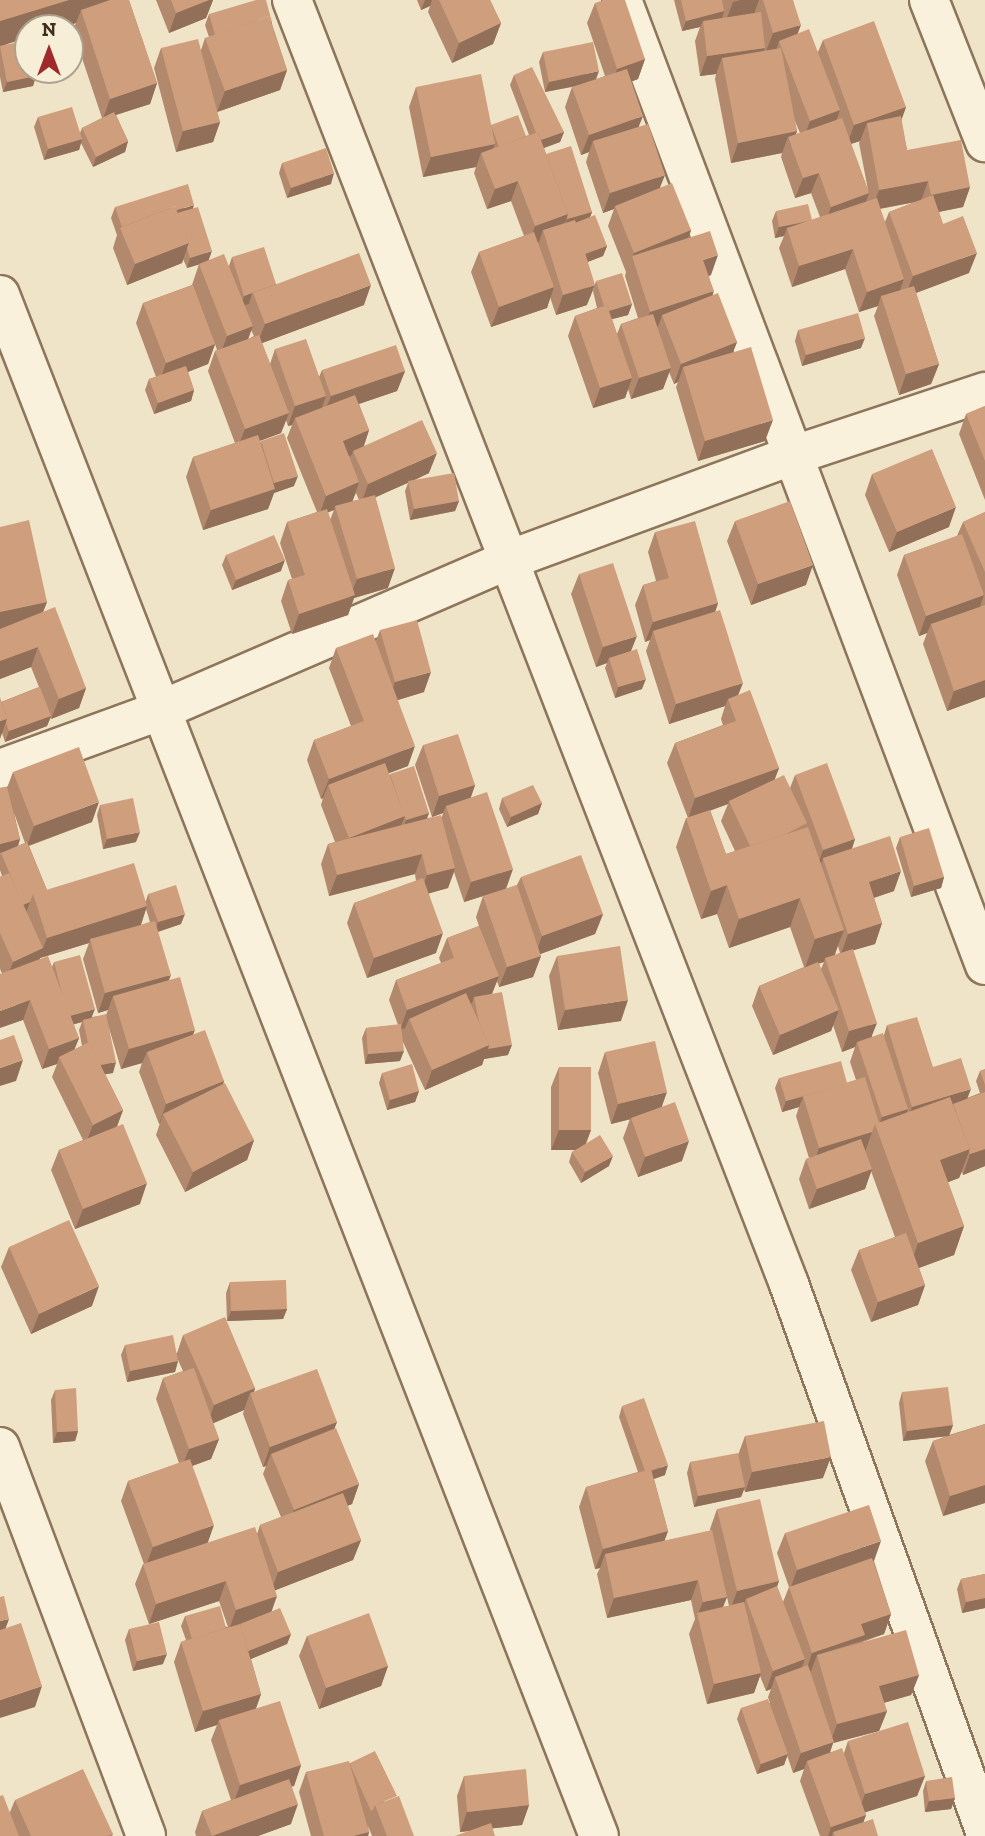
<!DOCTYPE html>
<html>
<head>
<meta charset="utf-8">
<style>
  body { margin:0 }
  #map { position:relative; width:985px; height:1836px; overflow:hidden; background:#f0e4c8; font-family:"Zilla Slab",serif }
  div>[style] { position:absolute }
  .roads { filter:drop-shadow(2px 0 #8d765c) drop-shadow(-2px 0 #8d765c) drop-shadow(0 2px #8d765c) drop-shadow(0 -2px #8d765c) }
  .street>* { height:38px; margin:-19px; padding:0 19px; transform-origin:19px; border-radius:19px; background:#faf1dc }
  .secondary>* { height:38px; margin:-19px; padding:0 19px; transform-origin:19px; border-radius:19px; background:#faf1dc }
  .wall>* { inset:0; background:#b2896c }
  .shaded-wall>* { inset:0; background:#916f58 }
  .building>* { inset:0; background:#cf9f7d }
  span { translate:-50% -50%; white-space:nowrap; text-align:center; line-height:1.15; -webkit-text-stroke:6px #f7eed8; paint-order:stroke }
  .north { position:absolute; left:14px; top:14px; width:70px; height:70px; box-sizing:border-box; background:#f7eed8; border:2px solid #ada18e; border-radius:50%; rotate:0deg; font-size:19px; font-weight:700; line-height:28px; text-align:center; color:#3d2e20 }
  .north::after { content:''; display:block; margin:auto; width:24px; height:32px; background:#9e2a2b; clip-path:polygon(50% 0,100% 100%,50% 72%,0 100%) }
</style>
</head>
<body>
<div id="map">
  <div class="roads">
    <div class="street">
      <i style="left:292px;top:0;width:1377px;rotate:68.84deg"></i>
      <i style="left:789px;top:1284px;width:581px;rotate:70.29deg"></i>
      <i style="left:622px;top:0;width:1031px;rotate:69.39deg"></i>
      <i style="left:929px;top:0;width:153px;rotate:68.5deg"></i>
      <i style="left:0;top:769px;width:169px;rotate:-20deg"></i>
      <i style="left:159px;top:711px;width:383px;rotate:-23.4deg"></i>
      <i style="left:511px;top:559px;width:302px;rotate:-20.2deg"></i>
      <i style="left:794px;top:455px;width:201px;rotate:-18.3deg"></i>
      <i style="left:0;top:1447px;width:415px;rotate:69.4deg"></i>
    </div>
    <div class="secondary">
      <i style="left:0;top:295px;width:1653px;rotate:68.76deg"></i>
    </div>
  </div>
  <div class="wall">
    <i style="clip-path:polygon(0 0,129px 0,157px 83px,150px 104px,116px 115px,128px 141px,125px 152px,93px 167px,81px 143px,79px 150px,44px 160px,34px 127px,38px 117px,80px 133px,82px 128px,102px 118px,75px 37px,74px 67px,70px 68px,70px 28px,74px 27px,76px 23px,60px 28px,28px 28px,6px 45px,36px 72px,36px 76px,33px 86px,3px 92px,0 77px)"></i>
    <i style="clip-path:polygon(156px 0,213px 0,206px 18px,169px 33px)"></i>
    <i style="clip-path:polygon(417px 0,490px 0,501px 23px,493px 44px,452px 63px,428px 12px,430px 6px,421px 10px)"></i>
    <i style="clip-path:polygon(evenodd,674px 0,793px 0,798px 34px,818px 52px,823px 40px,906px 107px,901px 120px,907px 150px,970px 187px,963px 207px,939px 212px,943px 224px,969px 273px,916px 293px,939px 364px,931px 384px,899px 395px,874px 316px,878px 306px,859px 312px,845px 269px,792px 287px,779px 248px,784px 236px,775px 238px,772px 221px,776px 211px,812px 220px,820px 217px,811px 193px,795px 198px,781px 157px,782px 153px,731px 163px,715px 79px,716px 74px,700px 76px,695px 41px,700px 27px,682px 31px,674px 0,794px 119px,800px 133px,796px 134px,797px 131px,794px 119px,674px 0,860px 141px,859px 143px,868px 190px,851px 144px,860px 141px,674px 0,915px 202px,889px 212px,885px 222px,880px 209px,915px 202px)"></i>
    <i style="clip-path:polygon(595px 3px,645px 59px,638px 79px,631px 82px,639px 127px,660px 187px,691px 230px,689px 237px,711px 275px,709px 276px,712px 296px,737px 342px,733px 352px,765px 441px,698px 461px,676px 387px,678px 382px,674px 384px,669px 372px,663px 389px,631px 399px,628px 389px,625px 398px,593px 408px,568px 336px,575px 316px,597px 308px,593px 291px,596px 281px,632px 304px,628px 315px,612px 319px,617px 334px,621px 324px,638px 318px,625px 276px,626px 272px,608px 226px,614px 209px,603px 213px,586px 162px,589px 152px,581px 155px,565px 107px,572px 87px,545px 92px,539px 62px,543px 52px,597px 79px,605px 76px,587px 23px)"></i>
    <i style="clip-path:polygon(209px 14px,272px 22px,272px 24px,287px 70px,280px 90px,217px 112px,220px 122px,213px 142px,176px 152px,154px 68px,161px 48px,201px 50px,205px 38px,209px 37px,205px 25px)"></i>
    <i style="clip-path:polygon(514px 75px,564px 132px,560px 142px,544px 148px,546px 154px,592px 212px,590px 217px,607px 246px,603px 256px,587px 262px,587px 305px,556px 315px,550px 297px,547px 308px,491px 327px,471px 272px,479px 252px,524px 236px,511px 201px,487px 209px,474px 173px,476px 167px,423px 177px,409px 107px,416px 87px,491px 125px,526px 136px,529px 135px,510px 85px)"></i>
    <i style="clip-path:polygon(282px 163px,331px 184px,287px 198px,279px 173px)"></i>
    <i style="clip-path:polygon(evenodd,115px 207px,193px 208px,208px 260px,229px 266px,232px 257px,276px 284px,364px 305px,262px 343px,270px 364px,275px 349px,319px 377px,322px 370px,405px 371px,397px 391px,359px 404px,369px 430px,364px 446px,429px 473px,415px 480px,459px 501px,455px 511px,410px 520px,405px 491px,408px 483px,375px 497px,388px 588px,354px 598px,348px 615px,292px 634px,281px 601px,288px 580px,292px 579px,280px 543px,287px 522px,317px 512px,287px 438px,292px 425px,288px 426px,286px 420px,281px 433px,260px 441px,260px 443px,261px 441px,294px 486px,274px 493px,268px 509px,203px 530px,186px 477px,193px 457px,235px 443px,208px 371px,215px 351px,217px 350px,215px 344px,208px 364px,188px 372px,194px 390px,191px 401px,154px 414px,145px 390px,149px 379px,156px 377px,136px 323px,143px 303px,192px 285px,199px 264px,187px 268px,183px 259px,182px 263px,127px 285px,113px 248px,117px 235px,111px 218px,115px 207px,251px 330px,254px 336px,248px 339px,251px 330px,115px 207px,356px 493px,359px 500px,352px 501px,356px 493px,115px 207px,334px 510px,330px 520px,328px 512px,334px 510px)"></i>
    <i style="clip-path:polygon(798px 330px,861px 348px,802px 366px,795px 341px)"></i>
    <i style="clip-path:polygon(985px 406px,985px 500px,959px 434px,966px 414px)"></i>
    <i style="clip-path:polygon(872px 474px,949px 527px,889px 552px,865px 495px)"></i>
    <i style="clip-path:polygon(985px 512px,985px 697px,947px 711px,923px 644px,927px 633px,919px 636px,897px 575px,904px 555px,957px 536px,963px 522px)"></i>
    <i style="clip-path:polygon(735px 521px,806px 585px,751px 605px,727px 541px)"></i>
    <i style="clip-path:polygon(0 527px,47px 602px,43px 612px,86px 688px,79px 708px,51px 719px,51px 717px,47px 726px,5px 742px,2px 733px,1px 702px,39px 687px,31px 667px,0 679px)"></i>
    <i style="clip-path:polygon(evenodd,655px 532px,718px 603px,715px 612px,738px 695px,779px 768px,775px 779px,790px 788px,795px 775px,855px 839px,852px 849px,894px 891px,874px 898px,882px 923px,875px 944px,853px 950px,872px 1037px,884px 1035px,887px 1025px,967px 1098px,980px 1093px,976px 1081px,980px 1071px,985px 1069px,985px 1166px,963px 1175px,962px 1172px,959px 1178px,948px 1182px,964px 1226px,954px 1255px,919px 1268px,925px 1285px,918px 1305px,871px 1322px,851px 1270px,859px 1250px,895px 1237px,871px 1171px,865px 1189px,809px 1209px,799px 1179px,806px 1159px,809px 1158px,796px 1116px,799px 1107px,782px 1112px,775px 1088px,779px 1078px,847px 1083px,856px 1080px,850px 1062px,855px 1047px,842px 1052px,833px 1025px,831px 1031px,773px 1055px,752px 1006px,759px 986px,804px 967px,790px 927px,729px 948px,717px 914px,701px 919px,676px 847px,686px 818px,688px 818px,667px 763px,675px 743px,723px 725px,721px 719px,725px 706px,669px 724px,646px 651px,650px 640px,645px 642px,635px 605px,643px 585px,656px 581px,648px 552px,655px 532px,728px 804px,721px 821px,735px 851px,726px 854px,710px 810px,728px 804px,655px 532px,838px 946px,840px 953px,835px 955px,838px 946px,655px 532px,824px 962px,821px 969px,819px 963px,824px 962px)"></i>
    <i style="clip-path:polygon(226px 555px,281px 571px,232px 590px,222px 565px)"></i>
    <i style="clip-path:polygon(579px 574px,631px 651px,642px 689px,615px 698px,605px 668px,607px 663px,596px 667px,571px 594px)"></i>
    <i style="clip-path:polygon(380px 630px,424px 692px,398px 700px,408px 766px,388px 773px,389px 776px,390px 774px,429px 813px,427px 818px,442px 817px,443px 813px,432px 817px,415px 765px,423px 745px,475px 785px,471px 797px,506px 889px,517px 885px,521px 877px,603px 914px,595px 934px,540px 954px,541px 956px,533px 977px,499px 987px,497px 981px,492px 994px,508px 1055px,484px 1059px,482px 1065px,425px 1090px,403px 1042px,400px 1061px,365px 1064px,362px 1038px,366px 1028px,398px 1025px,389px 1000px,396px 980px,441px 963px,439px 958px,447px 938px,479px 926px,476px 917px,483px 896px,495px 892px,464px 902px,454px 872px,448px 888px,429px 893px,436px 953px,367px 978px,347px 923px,354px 903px,416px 881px,415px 874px,329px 896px,321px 864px,328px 844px,335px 842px,321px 805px,323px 798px,321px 799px,307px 760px,314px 740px,351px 726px,329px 668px,336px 648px,376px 641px)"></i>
    <i style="clip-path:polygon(evenodd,13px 772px,92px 822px,29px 846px,47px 890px,146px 901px,148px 894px,181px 924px,158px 932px,168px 981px,193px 1034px,224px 1081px,223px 1085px,254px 1140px,247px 1160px,185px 1192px,156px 1135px,160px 1123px,159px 1124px,139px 1072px,142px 1063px,121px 1069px,109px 1028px,113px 1073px,105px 1074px,123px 1110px,117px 1127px,140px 1204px,75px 1229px,51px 1170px,59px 1150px,83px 1140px,52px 1077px,57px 1064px,42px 1069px,23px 1020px,0 969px,0 877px,2px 876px,0 870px,0 855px,7px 788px,13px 772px,14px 813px,25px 843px,18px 846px,20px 839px,14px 813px,13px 772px,146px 909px,150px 922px,141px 925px,146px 909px,13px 772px,89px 943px,83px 959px,98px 1013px,108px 1010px,106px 1015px,92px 1017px,54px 962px,52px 967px,39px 960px,40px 958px,89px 943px,13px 772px,82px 1022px,79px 1030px,82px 1046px,74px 1050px,79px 1038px,73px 1024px,82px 1022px)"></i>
    <i style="clip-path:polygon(502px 798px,542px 803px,538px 814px,507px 827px,499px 809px)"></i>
    <i style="clip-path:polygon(100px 805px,136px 842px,103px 849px,97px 815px)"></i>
    <i style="clip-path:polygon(900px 837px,944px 877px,941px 888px,911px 897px,896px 848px)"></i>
    <i style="clip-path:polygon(557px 956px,621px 1021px,558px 1030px,549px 976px)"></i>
    <i style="clip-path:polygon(605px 1052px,662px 1106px,682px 1161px,638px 1177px,623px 1138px,630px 1119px,611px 1124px,598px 1073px)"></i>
    <i style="clip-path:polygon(559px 1067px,591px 1130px,586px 1144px,609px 1166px,581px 1183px,569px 1162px,572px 1152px,575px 1150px,551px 1150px,551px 1087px)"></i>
    <i style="clip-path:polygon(382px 1073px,419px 1091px,415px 1102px,387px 1110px,379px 1083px)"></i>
    <i style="clip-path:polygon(9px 1247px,92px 1306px,31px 1334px,1px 1267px)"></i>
    <i style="clip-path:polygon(230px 1282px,287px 1309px,283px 1319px,227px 1321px,226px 1293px)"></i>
    <i style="clip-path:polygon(evenodd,183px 1335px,255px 1388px,254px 1392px,337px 1422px,334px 1428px,359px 1484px,352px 1504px,347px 1506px,361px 1540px,353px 1560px,275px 1590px,271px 1612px,291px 1634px,287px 1644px,251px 1659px,261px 1694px,256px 1708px,301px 1765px,294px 1786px,291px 1786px,291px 1824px,258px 1836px,196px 1836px,195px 1832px,202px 1811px,231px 1800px,211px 1740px,217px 1725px,195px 1732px,174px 1662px,181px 1642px,186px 1640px,181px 1626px,185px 1616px,228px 1627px,219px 1601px,149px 1624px,135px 1584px,143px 1564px,144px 1564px,121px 1501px,128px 1481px,179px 1463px,156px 1399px,163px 1378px,183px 1371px,178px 1360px,175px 1372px,127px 1382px,121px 1355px,125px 1345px,177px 1353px,183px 1335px,244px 1410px,243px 1414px,263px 1467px,266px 1466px,263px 1474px,281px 1517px,260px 1525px,257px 1534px,207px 1543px,192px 1466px,211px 1459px,219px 1439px,213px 1423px,244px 1410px)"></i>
    <i style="clip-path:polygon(55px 1390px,78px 1431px,75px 1441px,53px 1443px,51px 1400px)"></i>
    <i style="clip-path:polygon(902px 1392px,953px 1425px,949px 1435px,985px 1424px,985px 1503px,943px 1516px,925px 1461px,933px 1441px,947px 1436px,903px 1441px,899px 1403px)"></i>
    <i style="clip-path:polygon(evenodd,622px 1406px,665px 1475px,654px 1479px,668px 1531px,664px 1541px,710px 1531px,710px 1529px,717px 1509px,779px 1581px,777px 1586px,783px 1602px,789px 1587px,777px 1553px,785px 1533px,874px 1561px,891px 1614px,884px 1634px,863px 1642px,919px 1675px,911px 1695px,884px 1703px,887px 1711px,879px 1731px,833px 1743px,830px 1752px,844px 1753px,848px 1741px,925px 1776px,917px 1796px,865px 1812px,866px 1815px,863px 1822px,878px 1836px,820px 1836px,800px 1781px,804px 1769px,793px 1773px,787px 1755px,784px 1765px,757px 1774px,737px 1719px,741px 1708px,770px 1703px,768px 1697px,771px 1689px,766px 1691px,760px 1676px,754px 1693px,707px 1704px,689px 1634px,695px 1619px,691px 1600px,607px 1618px,597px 1574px,600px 1568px,595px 1569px,579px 1507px,586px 1487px,638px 1472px,619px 1417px,622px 1406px,727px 1597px,729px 1606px,723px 1607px,727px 1597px)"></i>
    <i style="clip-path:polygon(745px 1436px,823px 1478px,745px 1492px,744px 1489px,741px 1497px,694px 1507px,687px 1473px,690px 1462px,738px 1455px)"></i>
    <i style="clip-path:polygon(985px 1574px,985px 1608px,962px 1613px,957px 1589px,961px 1579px)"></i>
    <i style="clip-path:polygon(129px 1629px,163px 1664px,133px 1671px,125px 1640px)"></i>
    <i style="clip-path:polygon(307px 1636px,388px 1666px,381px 1686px,319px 1709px,299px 1656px)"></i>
    <i style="clip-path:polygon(350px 1763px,414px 1836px,372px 1836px,368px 1826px,369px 1832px,368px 1836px,311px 1836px,299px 1792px,306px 1772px)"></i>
    <i style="clip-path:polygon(464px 1776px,529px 1805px,522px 1825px,460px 1832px,457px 1796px)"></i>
    <i style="clip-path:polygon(926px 1781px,955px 1798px,951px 1809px,925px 1812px,923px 1791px)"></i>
    <i style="clip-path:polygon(15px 1800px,113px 1834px,112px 1836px,0 1836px)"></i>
  </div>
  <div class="shaded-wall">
    <i style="clip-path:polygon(69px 0,122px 0,81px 10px,76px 23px,60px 28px,28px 28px,28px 38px,0 46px,0 21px)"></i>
    <i style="clip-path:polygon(209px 0,213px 0,206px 18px,169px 33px,176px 13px)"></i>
    <i style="clip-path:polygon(425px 0,432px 0,430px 6px,421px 10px)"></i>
    <i style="clip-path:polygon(741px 0,759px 0,754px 14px,725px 23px,733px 2px)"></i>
    <i style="clip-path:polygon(724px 11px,721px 22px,703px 21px,700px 27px,682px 31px,686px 21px)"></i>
    <i style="clip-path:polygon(501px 23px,493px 44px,452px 63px,459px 43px)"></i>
    <i style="clip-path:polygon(801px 25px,793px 46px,779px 41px,776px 51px,765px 54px,773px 33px)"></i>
    <i style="clip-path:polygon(765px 48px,758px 68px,722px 58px,716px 74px,700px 76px,707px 56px)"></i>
    <i style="clip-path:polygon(78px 57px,74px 67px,70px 68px,70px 58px)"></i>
    <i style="clip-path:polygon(645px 59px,638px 79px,610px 89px,617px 69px)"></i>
    <i style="clip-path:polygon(287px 70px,280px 90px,217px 112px,225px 91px)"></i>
    <i style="clip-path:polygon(599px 71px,595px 82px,545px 92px,549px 82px)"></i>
    <i style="clip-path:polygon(36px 76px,33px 86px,3px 92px,7px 82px)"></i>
    <i style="clip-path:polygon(157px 83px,150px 104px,103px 119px,110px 99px)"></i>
    <i style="clip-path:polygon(906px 107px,899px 127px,867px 123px,860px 141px,847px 145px,854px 125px)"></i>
    <i style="clip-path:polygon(840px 110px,833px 130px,803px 141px,810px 121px)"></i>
    <i style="clip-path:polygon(643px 116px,635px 136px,593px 141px,589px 152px,581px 155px,589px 135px)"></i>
    <i style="clip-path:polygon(220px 122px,213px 142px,176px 152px,183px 131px)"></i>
    <i style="clip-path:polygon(797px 131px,791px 146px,788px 137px,782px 153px,731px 163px,738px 143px)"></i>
    <i style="clip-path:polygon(564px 132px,560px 142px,535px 151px,539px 140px)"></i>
    <i style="clip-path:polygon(82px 139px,79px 150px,44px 160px,48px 149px)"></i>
    <i style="clip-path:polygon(128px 141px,125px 152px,93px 167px,96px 157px)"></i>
    <i style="clip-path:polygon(495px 144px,487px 164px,481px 153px,476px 167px,423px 177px,431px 157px)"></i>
    <i style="clip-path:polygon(334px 173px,331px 184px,287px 198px,291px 188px)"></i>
    <i style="clip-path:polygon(819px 173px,811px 193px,795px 198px,803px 178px)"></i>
    <i style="clip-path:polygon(665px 175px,657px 195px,615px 206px,614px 209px,603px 213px,610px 193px)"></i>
    <i style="clip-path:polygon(518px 181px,511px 201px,487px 209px,495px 189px)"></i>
    <i style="clip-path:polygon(928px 181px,921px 201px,872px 210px,879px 190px)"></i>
    <i style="clip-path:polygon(970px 187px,963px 207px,923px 215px,931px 195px)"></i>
    <i style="clip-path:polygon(869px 193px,862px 214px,824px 227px,831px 207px)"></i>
    <i style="clip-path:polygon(194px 205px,191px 215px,122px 228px)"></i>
    <i style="clip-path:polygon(592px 212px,588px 222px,563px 230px,567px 219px)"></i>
    <i style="clip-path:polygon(568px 214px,561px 234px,543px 230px,539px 242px,528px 246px,535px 226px)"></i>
    <i style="clip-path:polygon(812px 221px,787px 228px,784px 236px,775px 238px,779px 227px)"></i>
    <i style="clip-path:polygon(691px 230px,684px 250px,632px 257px,634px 253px)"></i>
    <i style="clip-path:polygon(189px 243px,182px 263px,127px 285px,135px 264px)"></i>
    <i style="clip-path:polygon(607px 246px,603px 256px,580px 265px,584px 254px)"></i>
    <i style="clip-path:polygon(853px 249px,845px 269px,792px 287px,799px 266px)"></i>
    <i style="clip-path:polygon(212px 251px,208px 262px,187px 268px,190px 258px)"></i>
    <i style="clip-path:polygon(977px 253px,969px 273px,905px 297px,913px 276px)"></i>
    <i style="clip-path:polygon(718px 255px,711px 275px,696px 280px,703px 260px)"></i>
    <i style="clip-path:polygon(904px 279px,897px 299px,881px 296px,878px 306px,859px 312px,867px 292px)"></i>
    <i style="clip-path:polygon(371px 285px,364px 305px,257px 345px,265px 324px)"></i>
    <i style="clip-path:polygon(595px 285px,587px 305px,556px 315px,563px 295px)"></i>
    <i style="clip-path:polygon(554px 287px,547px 308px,491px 327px,499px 307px)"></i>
    <i style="clip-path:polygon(714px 291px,707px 311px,662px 315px,658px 327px,643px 332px,650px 312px)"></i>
    <i style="clip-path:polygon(252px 293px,249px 304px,241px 306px,244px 296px)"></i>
    <i style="clip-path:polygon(632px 304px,628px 315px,601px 322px,605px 312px)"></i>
    <i style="clip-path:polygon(253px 326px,245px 347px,220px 356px,227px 336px)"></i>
    <i style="clip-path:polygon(865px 338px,861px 348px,802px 366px,806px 355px)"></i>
    <i style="clip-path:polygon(737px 342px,729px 362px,683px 367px,678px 382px,674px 384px,681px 364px)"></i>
    <i style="clip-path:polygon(215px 344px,208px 364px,159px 383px,166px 363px)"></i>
    <i style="clip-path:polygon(939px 364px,931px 384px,899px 395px,906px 374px)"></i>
    <i style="clip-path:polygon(671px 368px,663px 389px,631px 399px,639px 378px)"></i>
    <i style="clip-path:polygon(405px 371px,397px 391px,323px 416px,331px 396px)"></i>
    <i style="clip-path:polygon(632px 378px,625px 398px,593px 408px,600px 388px)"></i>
    <i style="clip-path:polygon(194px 390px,191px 401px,154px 414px,158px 403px)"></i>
    <i style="clip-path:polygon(326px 396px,319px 416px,295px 418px,292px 425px,288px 426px,295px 406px)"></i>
    <i style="clip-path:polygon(289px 413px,281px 433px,237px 449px,245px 429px)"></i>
    <i style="clip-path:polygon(773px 420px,765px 441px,698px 461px,705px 441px)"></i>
    <i style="clip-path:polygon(369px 430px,362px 451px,353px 451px,352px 455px,336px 461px,343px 441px)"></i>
    <i style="clip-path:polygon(437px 453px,429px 473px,361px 504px,368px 484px)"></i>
    <i style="clip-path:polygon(298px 476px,294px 486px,274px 493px,268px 509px,203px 530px,211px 510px,274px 483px)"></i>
    <i style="clip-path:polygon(359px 482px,352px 503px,335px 506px,334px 510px,319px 516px,326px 496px)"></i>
    <i style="clip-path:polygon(459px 501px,455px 511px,410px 520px,414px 509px)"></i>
    <i style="clip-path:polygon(956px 507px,949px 527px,889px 552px,897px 532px)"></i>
    <i style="clip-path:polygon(285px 560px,281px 571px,232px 590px,236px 580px)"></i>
    <i style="clip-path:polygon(813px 565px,806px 585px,751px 605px,758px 584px)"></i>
    <i style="clip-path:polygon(395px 568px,388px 588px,354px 598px,348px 615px,292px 634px,299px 614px,350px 597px,357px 579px)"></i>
    <i style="clip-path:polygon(984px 595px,977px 615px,931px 624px,927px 633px,919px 636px,926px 616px)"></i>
    <i style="clip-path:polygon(47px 602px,39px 622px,0 631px,0 612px)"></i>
    <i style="clip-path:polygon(718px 603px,711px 624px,653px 631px,650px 640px,645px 642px,653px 622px)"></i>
    <i style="clip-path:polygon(637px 636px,629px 656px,609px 658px,607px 663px,596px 667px,603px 647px)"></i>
    <i style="clip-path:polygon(38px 647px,31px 667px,0 679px,0 661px)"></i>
    <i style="clip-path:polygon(431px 672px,424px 692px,388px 703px,395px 682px)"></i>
    <i style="clip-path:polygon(646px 679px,642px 689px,615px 698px,618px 687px)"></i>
    <i style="clip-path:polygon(985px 680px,985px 697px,947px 711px,954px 691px)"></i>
    <i style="clip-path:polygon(743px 683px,735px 703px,728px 699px,725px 706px,669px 724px,676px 704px)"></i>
    <i style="clip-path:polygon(86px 688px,79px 708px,51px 719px,59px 699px)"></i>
    <i style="clip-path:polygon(51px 716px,47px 726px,5px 742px,9px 731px)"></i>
    <i style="clip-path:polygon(7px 719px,0 739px,0 721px)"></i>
    <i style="clip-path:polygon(415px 746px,408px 766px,332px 795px,328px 785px,323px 798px,321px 799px,329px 779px)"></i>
    <i style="clip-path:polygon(779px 768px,771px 788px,729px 801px,728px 804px,688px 819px,695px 798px)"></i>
    <i style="clip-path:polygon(475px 785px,468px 805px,446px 806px,443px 813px,432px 817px,439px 796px)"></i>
    <i style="clip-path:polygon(99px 802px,92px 822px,27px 846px,34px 826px)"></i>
    <i style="clip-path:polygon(542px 803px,538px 814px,507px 827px,511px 817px)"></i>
    <i style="clip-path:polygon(429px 813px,425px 823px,402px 831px,406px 820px)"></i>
    <i style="clip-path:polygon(405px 816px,397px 836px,349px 838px)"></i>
    <i style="clip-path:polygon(140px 832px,136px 842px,103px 849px,107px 839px)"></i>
    <i style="clip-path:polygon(20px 839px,17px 849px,0 853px,0 844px)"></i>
    <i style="clip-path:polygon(855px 839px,848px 859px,823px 858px,819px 870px,816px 871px,823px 850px)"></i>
    <i style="clip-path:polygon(422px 854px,415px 874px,329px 896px,337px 875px)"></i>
    <i style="clip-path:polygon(455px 868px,448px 888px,420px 896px,427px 875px)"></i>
    <i style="clip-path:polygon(513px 869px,506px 889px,464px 902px,471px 882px)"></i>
    <i style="clip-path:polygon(901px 871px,894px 891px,861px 902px,869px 882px)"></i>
    <i style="clip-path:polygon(944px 877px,941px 888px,911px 897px,914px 886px)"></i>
    <i style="clip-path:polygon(727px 885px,717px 914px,701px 919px,711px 891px)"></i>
    <i style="clip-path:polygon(800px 898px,790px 927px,729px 948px,739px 919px)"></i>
    <i style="clip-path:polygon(30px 902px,26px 913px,23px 905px)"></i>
    <i style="clip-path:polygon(147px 906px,140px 927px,90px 939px,89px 943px,40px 958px,36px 968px,6px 982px,13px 962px,43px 948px,47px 938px)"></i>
    <i style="clip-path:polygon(185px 914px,181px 924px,154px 933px,158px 922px)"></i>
    <i style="clip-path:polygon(603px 914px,595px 934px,535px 956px,542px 936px)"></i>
    <i style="clip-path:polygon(882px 923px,875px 944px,841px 954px,848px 934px)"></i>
    <i style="clip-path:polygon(844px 930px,833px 958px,825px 958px,824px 962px,805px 968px,815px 939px)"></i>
    <i style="clip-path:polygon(443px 933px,436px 953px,367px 978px,374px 958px)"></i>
    <i style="clip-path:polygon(541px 956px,533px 977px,499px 987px,507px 967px)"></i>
    <i style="clip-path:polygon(171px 975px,163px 995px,113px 996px,108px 1010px,98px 1013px,105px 993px)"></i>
    <i style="clip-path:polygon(499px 976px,491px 996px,474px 997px,472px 1003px,412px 1026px,409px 1019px,405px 1028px,400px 1030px,407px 1010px)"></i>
    <i style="clip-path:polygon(30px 1000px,23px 1020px,0 1028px,0 1011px)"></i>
    <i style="clip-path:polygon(628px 1000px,621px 1021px,558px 1030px,565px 1010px)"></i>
    <i style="clip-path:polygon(95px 1009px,91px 1019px,83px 1020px,82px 1022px,65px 1027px,68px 1016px)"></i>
    <i style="clip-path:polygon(839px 1010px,831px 1031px,773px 1055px,780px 1035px)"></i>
    <i style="clip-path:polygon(877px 1023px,869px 1043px,857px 1042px,855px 1047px,842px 1052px,849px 1031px)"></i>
    <i style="clip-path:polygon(195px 1030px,187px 1050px,147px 1052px,142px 1063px,121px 1069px,129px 1049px)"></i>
    <i style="clip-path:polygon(79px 1038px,71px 1058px,59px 1057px,57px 1064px,42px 1069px,49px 1049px)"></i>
    <i style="clip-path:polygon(489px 1045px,512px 1045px,508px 1055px,484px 1059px,482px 1065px,425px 1090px,432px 1070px)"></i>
    <i style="clip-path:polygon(404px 1051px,400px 1061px,365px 1064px,368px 1054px)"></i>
    <i style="clip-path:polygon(23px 1060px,16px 1081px,0 1086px,0 1068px)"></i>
    <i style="clip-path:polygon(116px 1062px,113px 1073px,89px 1077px,93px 1067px)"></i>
    <i style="clip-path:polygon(224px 1081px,217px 1102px,163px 1114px,160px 1123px,159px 1124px,166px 1104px)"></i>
    <i style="clip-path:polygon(971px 1089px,963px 1110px,905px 1127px,912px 1107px)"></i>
    <i style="clip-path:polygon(419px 1091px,415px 1102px,387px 1110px,390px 1100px)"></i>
    <i style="clip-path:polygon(667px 1092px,660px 1112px,611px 1124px,618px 1104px)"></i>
    <i style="clip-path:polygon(803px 1097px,799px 1107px,782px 1112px,786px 1101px)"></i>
    <i style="clip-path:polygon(908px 1109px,901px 1129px,877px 1130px,882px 1117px)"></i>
    <i style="clip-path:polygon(123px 1110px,115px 1131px,85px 1145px,93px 1125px)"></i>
    <i style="clip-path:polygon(559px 1130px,591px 1130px,583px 1150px,551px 1150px)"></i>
    <i style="clip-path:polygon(872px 1132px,865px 1152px,812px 1168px,819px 1148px)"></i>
    <i style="clip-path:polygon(254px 1140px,247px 1160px,185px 1192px,193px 1172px)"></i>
    <i style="clip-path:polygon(689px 1141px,682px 1161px,638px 1177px,645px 1157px)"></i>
    <i style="clip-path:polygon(970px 1149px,959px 1178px,930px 1189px,940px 1160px)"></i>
    <i style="clip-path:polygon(985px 1149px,985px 1166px,963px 1175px,970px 1154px)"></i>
    <i style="clip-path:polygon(613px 1156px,609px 1166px,581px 1183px,585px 1172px)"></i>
    <i style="clip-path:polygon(872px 1169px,865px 1189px,809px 1209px,817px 1189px)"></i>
    <i style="clip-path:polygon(147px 1183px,140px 1204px,75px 1229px,83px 1209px)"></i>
    <i style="clip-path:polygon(964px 1226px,954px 1255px,908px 1272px,918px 1243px)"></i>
    <i style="clip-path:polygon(925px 1285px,918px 1305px,871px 1322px,878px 1302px)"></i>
    <i style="clip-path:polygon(99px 1286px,92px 1306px,31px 1334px,39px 1314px)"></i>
    <i style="clip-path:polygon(287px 1309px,283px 1319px,227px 1321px,231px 1311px)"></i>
    <i style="clip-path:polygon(178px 1361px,175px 1372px,127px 1382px,130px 1371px)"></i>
    <i style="clip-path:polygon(255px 1388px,252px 1398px,250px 1393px,244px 1410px,207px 1426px,214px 1405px)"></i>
    <i style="clip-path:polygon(337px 1422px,329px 1443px,271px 1454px,266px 1466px,263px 1467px,270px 1447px)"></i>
    <i style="clip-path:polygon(953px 1425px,949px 1436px,903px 1441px,907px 1431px)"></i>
    <i style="clip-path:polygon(78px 1431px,75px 1441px,53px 1443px,57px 1432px)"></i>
    <i style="clip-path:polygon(219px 1439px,211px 1459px,181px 1470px,189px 1449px)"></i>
    <i style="clip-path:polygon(831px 1457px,823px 1478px,745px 1492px,752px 1472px)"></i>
    <i style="clip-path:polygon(668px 1465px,665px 1475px,642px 1483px,646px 1473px)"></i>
    <i style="clip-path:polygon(359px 1484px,352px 1504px,287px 1530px,294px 1510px)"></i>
    <i style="clip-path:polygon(985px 1485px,985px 1503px,943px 1516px,950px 1496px)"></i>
    <i style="clip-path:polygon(745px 1487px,741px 1497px,694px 1507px,698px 1496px)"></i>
    <i style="clip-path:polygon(214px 1525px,207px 1545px,145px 1568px,153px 1547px)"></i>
    <i style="clip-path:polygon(668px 1531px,661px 1551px,605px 1554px,600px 1568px,595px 1569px,603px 1549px)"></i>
    <i style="clip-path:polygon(361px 1540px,353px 1560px,271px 1592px,278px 1572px)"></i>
    <i style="clip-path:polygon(881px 1541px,874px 1561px,790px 1590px,797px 1570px)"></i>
    <i style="clip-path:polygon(698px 1580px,691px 1600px,607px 1618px,614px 1598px)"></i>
    <i style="clip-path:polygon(226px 1581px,219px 1601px,149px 1624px,156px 1604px)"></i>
    <i style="clip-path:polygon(779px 1581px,772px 1601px,746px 1599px,742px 1608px,730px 1611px,737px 1591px)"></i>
    <i style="clip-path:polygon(277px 1596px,270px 1616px,229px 1630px,236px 1610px)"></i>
    <i style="clip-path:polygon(727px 1597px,719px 1617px,697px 1616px,703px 1602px)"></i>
    <i style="clip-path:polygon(985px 1598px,985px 1608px,962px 1613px,966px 1602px)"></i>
    <i style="clip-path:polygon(891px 1614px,884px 1634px,817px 1655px,811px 1671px,805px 1674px,812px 1653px,861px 1624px)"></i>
    <i style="clip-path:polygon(9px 1619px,5px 1630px,0 1631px,0 1621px)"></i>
    <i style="clip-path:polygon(291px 1634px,287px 1644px,241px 1663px,244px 1653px)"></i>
    <i style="clip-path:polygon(167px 1654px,163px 1664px,133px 1671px,137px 1661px)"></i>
    <i style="clip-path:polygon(805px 1659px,797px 1679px,775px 1677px,771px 1689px,766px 1691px,773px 1671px)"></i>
    <i style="clip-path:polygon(388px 1666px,381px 1686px,319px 1709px,326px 1688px)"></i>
    <i style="clip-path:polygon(761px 1673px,754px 1693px,707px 1704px,714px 1684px)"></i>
    <i style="clip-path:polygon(919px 1675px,911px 1695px,872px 1706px,879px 1686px)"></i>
    <i style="clip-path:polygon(42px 1686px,35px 1707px,0 1718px,0 1700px)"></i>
    <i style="clip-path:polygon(261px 1694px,254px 1714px,219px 1720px,217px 1725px,195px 1732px,203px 1711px)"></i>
    <i style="clip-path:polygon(887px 1711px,879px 1731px,833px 1743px,827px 1762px,807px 1761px,804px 1769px,793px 1773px,801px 1753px,830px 1743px,837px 1724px)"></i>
    <i style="clip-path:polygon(788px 1754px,784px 1765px,757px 1774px,761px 1764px)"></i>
    <i style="clip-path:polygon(301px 1765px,294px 1786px,233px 1805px,240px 1785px)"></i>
    <i style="clip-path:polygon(925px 1776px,917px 1796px,857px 1815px,865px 1794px)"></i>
    <i style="clip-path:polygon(955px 1798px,951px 1809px,925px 1812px,929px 1801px)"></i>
    <i style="clip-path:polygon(298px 1804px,291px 1824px,258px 1836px,212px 1836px)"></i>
    <i style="clip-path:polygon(529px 1805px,522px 1825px,460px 1832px,467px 1812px)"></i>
    <i style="clip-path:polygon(866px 1815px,859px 1835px,833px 1832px,832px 1836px,828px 1836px,831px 1827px)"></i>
    <i style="clip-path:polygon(369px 1832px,368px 1836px,353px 1836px)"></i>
  </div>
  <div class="building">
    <i style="clip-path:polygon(0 0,69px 0,0 21px)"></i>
    <i style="clip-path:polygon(110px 0,129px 0,157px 83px,110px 99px,81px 10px)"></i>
    <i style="clip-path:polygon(171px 0,209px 0,176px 13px)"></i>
    <i style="clip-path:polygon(256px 0,266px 0,272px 22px,271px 23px,269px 16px,215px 35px,209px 14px)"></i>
    <i style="clip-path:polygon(439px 0,490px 0,501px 23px,459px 43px)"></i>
    <i style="clip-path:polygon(604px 0,625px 0,645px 59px,617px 69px,595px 3px)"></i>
    <i style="clip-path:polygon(681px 0,722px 0,724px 11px,686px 21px)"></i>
    <i style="clip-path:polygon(763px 0,793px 0,801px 25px,773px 33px)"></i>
    <i style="clip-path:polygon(761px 12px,765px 48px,707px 56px,703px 21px)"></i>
    <i style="clip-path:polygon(269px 16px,287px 70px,225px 91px,205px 38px)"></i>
    <i style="clip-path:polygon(874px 21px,906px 107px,854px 125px,823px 40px)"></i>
    <i style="clip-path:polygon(74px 27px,78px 57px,70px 58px,70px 28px,65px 28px)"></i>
    <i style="clip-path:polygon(809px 29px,840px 110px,810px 121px,779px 41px)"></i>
    <i style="clip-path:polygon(198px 39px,220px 122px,183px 131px,161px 48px)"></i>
    <i style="clip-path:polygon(28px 40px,28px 70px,35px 70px,36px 76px,7px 82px,0 46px)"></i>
    <i style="clip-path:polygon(593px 42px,599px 71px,549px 82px,543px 52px)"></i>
    <i style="clip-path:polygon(781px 48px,797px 131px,738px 143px,722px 58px)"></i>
    <i style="clip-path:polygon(532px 67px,564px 132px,541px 140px,538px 132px,536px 133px,514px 75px)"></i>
    <i style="clip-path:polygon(627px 69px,643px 116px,589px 135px,572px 87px)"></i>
    <i style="clip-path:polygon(481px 74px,495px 144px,431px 157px,416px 87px)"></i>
    <i style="clip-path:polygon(72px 107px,82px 139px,48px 149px,38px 117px)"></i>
    <i style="clip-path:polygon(114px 112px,128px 141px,96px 157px,82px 128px)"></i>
    <i style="clip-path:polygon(518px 115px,526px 136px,499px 147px,491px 125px)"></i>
    <i style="clip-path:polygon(901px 116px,907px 150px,961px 140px,970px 187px,931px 195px,928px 181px,879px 190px,867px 123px)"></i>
    <i style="clip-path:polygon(842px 118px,869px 193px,831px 207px,819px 173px,803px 178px,788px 137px)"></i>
    <i style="clip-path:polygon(648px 124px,665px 175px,610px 193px,593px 141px)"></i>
    <i style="clip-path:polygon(538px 132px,568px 214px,535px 226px,518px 181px,495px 189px,481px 153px)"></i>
    <i style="clip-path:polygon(571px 146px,592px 212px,567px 219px,568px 214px,546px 154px)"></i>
    <i style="clip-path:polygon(326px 148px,334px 173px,291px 188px,282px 163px)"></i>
    <i style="clip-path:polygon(672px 183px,691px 230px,634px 253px,615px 206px)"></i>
    <i style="clip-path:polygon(188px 184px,194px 205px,176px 210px,175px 206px,122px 227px,115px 207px)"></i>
    <i style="clip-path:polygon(933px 195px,943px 224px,963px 216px,977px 253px,913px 276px,889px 212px)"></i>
    <i style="clip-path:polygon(877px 198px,904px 279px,867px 292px,853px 249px,799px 266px,787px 228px)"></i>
    <i style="clip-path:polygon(808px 204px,812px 220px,779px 227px,776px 211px)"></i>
    <i style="clip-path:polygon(175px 206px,189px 243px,135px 264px,120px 228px)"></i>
    <i style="clip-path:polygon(198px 207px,212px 251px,190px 258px,187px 248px,189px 243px,177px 213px)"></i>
    <i style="clip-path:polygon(595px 215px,607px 246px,585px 254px,575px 223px)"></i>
    <i style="clip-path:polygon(575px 220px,595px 285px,563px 295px,543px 230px)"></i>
    <i style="clip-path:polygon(710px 231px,718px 255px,703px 260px,714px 291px,650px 312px,632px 256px)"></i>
    <i style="clip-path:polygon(534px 232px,554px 287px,499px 307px,479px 252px)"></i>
    <i style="clip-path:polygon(264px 247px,276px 284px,244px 296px,232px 257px)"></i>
    <i style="clip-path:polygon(359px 253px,371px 285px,265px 324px,253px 293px)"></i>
    <i style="clip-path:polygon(224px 254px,253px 326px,227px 336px,199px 264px)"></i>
    <i style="clip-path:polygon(622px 273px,632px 304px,609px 311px,607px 305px,604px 306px,596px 281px)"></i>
    <i style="clip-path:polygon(193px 285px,215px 344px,166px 363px,143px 303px)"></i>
    <i style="clip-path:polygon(914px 286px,939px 364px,906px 374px,881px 296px)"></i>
    <i style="clip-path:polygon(718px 293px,737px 342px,681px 364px,662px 315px)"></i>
    <i style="clip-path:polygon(607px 305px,632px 378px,600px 388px,575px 316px)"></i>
    <i style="clip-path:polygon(858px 313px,865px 338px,806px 355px,798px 330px)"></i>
    <i style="clip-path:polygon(653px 314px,671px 368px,639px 378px,621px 324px)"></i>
    <i style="clip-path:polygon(259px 335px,289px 413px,245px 429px,215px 351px)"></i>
    <i style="clip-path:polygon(306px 339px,326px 396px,295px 406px,275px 349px)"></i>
    <i style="clip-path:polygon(396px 345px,405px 371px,331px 396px,322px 370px)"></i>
    <i style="clip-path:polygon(751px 347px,773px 420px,705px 441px,683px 367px)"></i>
    <i style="clip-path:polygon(186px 366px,194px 390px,158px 403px,149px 379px)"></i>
    <i style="clip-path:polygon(355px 395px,369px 430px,343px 441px,359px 482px,326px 496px,295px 418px)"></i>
    <i style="clip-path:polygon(985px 406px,985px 461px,966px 414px)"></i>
    <i style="clip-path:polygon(422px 420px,437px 453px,368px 484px,353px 451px)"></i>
    <i style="clip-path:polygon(284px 433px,298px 476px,274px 483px,261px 441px)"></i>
    <i style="clip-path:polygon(258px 435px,275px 489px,211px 510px,193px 457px)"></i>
    <i style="clip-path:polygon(932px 449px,956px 507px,897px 532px,872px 474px)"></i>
    <i style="clip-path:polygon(454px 473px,459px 501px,414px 509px,408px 481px)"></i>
    <i style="clip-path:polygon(375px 495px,395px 568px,357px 579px,335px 506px)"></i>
    <i style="clip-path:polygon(790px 501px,813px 565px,758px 584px,735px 521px)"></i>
    <i style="clip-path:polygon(327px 509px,355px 595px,299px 614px,288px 580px,305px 575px,287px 522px)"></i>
    <i style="clip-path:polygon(985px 512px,985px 572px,963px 522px)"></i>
    <i style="clip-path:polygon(29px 520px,47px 602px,0 612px,0 527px)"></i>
    <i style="clip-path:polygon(695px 521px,718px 603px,653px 622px,643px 585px,669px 578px,655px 532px)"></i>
    <i style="clip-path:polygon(962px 534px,984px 595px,926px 616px,904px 555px)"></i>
    <i style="clip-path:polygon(274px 535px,285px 560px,236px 580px,226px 555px)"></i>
    <i style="clip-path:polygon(613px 563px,637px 636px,603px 647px,579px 574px)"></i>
    <i style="clip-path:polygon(985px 605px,985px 680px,954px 691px,931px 624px)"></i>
    <i style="clip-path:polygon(55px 607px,86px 688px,59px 699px,38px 647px,0 661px,0 629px)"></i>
    <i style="clip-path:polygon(720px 610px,743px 683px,676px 704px,653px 631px)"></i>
    <i style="clip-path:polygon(417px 620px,431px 672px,395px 682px,380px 630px)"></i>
    <i style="clip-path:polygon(373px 634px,415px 746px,329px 779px,314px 740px,364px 721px,336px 648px)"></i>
    <i style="clip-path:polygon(637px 649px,646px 679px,618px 687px,609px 658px)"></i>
    <i style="clip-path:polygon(40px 687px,51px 716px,9px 731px,6px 723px,7px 719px,2px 702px)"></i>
    <i style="clip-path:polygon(750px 690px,779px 768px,695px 798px,675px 743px,736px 721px,728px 699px)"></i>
    <i style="clip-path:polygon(0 697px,7px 719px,0 721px)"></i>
    <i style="clip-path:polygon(458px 734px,475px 785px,439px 796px,423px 745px)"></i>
    <i style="clip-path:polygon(79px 747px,99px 802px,34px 826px,13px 772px)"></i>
    <i style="clip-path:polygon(385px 763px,405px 816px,349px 838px,328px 785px)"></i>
    <i style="clip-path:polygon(827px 763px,855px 839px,823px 850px,795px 775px)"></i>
    <i style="clip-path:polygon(414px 766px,429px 813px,406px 820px,390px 774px)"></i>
    <i style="clip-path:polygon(784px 775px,807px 823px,784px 835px,750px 846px,729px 801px)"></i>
    <i style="clip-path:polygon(533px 785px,542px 803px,511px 817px,502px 798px)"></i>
    <i style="clip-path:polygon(7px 787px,20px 839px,0 844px,0 788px)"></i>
    <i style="clip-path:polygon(487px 792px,513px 869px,471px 882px,446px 806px)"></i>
    <i style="clip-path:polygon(133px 798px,140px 832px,107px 839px,100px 805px)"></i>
    <i style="clip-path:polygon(710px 810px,726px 854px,808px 827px,844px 930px,815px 939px,800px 898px,739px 919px,727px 885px,711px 891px,686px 818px)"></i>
    <i style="clip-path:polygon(441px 815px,455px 868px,427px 875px,422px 854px,337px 875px,328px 844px)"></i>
    <i style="clip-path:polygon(929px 828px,944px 877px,914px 886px,900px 837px)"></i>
    <i style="clip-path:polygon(890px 836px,901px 871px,869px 882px,882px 923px,848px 934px,823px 858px)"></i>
    <i style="clip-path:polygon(27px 842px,47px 890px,33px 894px,30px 902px,23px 905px,1px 853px)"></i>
    <i style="clip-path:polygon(581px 855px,603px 914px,542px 936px,521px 877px)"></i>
    <i style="clip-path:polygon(134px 863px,147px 906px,47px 938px,33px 894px)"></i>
    <i style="clip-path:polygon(9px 873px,43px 948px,13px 962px,0 933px,0 877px)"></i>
    <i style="clip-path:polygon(423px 878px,443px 933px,374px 958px,354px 903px)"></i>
    <i style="clip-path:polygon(176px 885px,185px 914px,158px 922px,148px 894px)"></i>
    <i style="clip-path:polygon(517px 885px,541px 956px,507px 967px,483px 896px)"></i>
    <i style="clip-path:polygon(155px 921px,171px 975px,105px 993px,90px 939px)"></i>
    <i style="clip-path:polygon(479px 926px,499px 976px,407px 1010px,396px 980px,454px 958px,447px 938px)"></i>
    <i style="clip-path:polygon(620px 946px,628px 1000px,565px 1010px,557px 956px)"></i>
    <i style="clip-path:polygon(853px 949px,877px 1023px,849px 1031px,825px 958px)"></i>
    <i style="clip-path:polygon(80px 955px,95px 1009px,70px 1016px,63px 997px,54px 962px)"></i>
    <i style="clip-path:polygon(48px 956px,79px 1038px,49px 1049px,30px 1000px,0 1011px,0 974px)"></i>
    <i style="clip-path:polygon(818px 962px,839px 1010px,780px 1035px,759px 986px)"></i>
    <i style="clip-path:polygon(180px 977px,195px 1030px,129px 1049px,113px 996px)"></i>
    <i style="clip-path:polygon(502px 992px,512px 1045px,488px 1049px,489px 1045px,479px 1022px,474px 997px)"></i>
    <i style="clip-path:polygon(466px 993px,489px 1045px,432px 1070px,409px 1019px)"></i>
    <i style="clip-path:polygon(106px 1014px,116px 1062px,100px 1065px,89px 1042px,88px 1043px,83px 1020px)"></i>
    <i style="clip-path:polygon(917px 1017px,933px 1067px,961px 1058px,971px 1089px,912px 1107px,887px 1025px)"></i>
    <i style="clip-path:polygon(401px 1024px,404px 1051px,368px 1054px,366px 1028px)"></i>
    <i style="clip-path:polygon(205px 1030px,224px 1081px,166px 1104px,147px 1052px)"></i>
    <i style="clip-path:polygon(883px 1033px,908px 1109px,882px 1117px,857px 1042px)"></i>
    <i style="clip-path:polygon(14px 1035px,23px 1060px,0 1068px,0 1040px)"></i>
    <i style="clip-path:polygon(655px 1041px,667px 1092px,618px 1104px,605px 1052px)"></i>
    <i style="clip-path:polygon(89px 1042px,123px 1110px,93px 1125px,59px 1057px)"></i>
    <i style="clip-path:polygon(841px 1061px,847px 1083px,786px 1101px,779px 1078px)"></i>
    <i style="clip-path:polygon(412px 1064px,419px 1091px,390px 1100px,382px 1073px)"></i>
    <i style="clip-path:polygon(559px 1067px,591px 1067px,591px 1130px,559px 1130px)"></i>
    <i style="clip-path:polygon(985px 1069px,985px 1085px,980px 1071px)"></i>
    <i style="clip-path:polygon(865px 1077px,879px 1123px,875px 1124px,872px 1132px,819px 1148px,803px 1096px)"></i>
    <i style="clip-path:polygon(225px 1083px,254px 1140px,193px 1172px,163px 1114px)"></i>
    <i style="clip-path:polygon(985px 1092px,985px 1149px,970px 1154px,969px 1151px,970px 1149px,953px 1104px)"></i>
    <i style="clip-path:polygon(950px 1097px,970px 1149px,940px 1160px,964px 1226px,918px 1243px,875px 1124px)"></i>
    <i style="clip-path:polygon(675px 1102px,689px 1141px,645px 1157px,631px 1118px)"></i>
    <i style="clip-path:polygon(123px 1124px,147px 1183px,83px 1209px,59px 1150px)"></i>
    <i style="clip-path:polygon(600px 1135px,613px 1156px,585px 1172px,572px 1152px)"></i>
    <i style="clip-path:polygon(861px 1139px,872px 1169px,817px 1189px,806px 1159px)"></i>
    <i style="clip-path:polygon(69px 1220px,99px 1286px,39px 1314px,9px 1247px)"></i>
    <i style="clip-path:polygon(906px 1233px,925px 1285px,878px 1302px,859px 1250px)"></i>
    <i style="clip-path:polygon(286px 1280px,287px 1309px,231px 1311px,230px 1282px)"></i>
    <i style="clip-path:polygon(225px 1317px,255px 1388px,214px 1405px,183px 1335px)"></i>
    <i style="clip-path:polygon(173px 1335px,178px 1361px,130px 1371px,125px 1345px)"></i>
    <i style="clip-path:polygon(194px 1368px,219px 1439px,189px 1449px,163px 1378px)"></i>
    <i style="clip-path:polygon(317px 1369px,337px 1422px,270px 1447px,250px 1393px)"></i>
    <i style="clip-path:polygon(948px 1387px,953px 1425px,907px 1431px,902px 1392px)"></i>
    <i style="clip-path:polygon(76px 1388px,78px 1431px,57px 1432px,55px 1390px)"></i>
    <i style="clip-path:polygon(644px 1398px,668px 1465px,652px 1470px,651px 1469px,645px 1471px,622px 1406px)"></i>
    <i style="clip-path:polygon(824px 1421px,831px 1457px,752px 1472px,745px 1436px)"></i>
    <i style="clip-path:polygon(985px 1424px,985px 1485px,950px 1496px,933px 1441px)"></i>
    <i style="clip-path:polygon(336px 1428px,359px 1484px,294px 1510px,271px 1454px)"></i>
    <i style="clip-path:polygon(738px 1453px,745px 1487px,698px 1496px,690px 1462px)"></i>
    <i style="clip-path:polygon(190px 1459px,214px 1525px,153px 1547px,128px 1481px)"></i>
    <i style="clip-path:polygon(651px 1469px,668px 1531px,603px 1549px,586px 1487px)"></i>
    <i style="clip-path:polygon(343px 1493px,361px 1540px,278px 1572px,260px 1525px)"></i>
    <i style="clip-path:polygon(760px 1499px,779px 1581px,737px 1591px,717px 1509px)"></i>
    <i style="clip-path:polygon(869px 1505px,881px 1541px,797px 1570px,785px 1533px)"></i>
    <i style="clip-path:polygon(255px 1527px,277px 1596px,236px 1610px,226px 1581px,156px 1604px,143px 1564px)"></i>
    <i style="clip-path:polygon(712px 1530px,727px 1597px,703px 1602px,698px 1580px,614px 1598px,605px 1554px)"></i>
    <i style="clip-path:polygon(872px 1558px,891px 1614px,861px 1624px,865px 1635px,812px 1653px,789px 1587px)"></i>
    <i style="clip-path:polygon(985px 1574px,985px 1598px,966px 1602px,961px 1579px)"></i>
    <i style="clip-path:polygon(777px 1586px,805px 1659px,773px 1671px,746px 1599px)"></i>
    <i style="clip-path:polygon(4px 1596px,9px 1619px,0 1621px,0 1597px)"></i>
    <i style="clip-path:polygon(744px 1602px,761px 1673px,714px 1684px,697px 1613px)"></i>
    <i style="clip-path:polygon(220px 1606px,226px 1628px,192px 1639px,185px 1616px)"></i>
    <i style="clip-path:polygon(280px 1608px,291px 1634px,248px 1651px,240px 1624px)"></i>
    <i style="clip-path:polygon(369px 1613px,388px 1666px,326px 1688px,307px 1636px)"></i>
    <i style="clip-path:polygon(159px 1622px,167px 1654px,137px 1661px,129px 1629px)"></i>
    <i style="clip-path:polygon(21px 1623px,42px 1686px,0 1700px,0 1630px)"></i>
    <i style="clip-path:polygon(240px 1624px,261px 1694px,203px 1711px,181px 1642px)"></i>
    <i style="clip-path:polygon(906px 1630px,919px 1675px,879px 1686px,887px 1711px,837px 1724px,817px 1655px)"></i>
    <i style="clip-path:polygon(808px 1665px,834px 1742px,801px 1753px,775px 1677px)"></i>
    <i style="clip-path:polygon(768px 1699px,788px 1754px,761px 1764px,741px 1708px)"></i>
    <i style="clip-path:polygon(280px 1701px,301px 1765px,240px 1785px,219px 1720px)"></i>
    <i style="clip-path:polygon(908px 1722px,925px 1776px,865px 1794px,848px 1741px)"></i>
    <i style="clip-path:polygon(842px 1748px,866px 1815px,831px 1827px,807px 1761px)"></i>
    <i style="clip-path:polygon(375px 1751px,397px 1796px,375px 1805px,373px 1810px,371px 1811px,352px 1769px,350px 1763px)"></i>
    <i style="clip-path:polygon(349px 1761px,369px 1832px,353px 1836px,324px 1836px,306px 1772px)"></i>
    <i style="clip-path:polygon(83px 1769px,113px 1834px,107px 1836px,31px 1836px,15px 1800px)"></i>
    <i style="clip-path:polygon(526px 1769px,529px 1805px,467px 1812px,464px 1776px)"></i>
    <i style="clip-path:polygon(952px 1777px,955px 1798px,929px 1801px,926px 1781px)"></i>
    <i style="clip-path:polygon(289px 1779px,298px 1804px,212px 1836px,202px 1811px)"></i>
    <i style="clip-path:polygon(3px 1795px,19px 1836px,0 1836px,0 1796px)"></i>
    <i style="clip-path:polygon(399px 1796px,414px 1836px,387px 1836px,375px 1805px)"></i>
    <i style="clip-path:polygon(873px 1819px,878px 1836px,835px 1836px,833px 1832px)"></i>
    <i style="clip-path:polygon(491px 1823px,495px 1836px,455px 1836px)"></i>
  </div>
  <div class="north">N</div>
</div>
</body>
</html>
